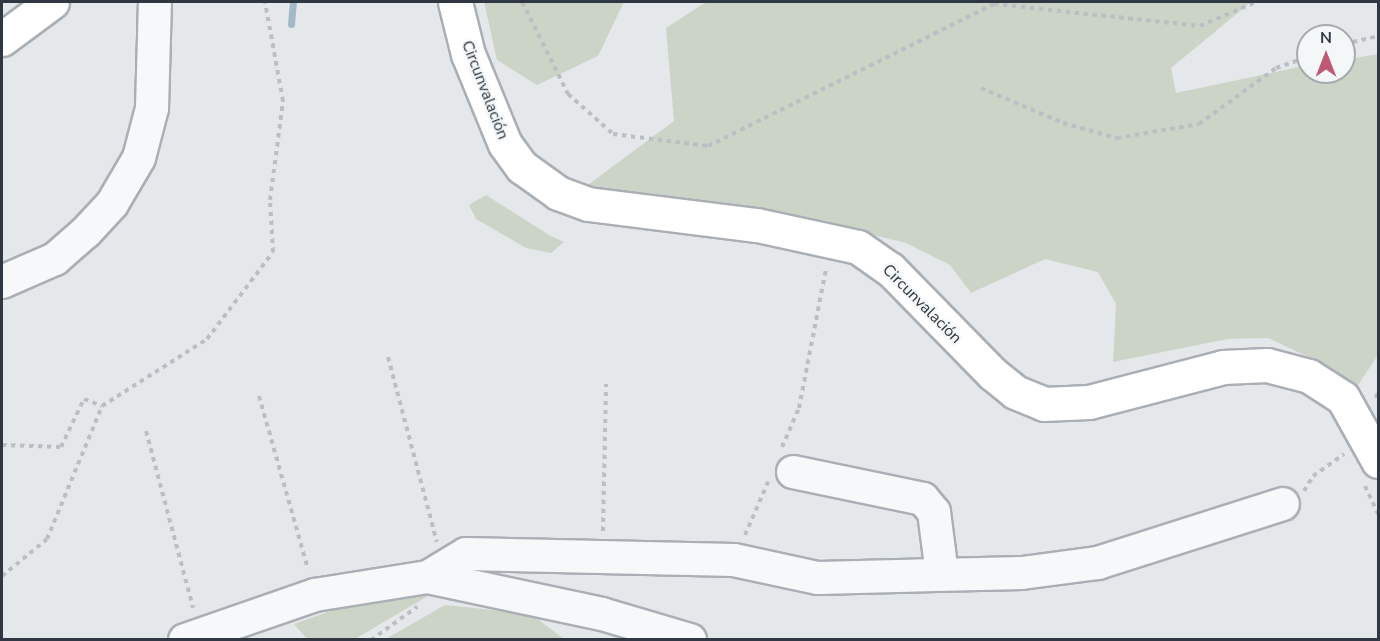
<!DOCTYPE html>
<html>
<head>
<meta charset="utf-8">
<style>
  body { margin:0 }
  #map { position:relative; width:1380px; height:641px; overflow:hidden; background:#e5e8eb; font-family:"Nunito Sans",sans-serif }
  div>[style] { position:absolute }
  .green>* { inset:0; background:#ccd4c7 }
  .stream>* { height:7px; margin:-3.5px; padding:0 3.5px; transform-origin:3.5px; border-radius:3.5px; background:#a4b9c7 }
  .path>* { height:4px; margin-top:-2px; transform-origin:0; background:repeating-linear-gradient(90deg,#bbbec3 0 4.5px,transparent 0 9px) }
  .roads { filter:drop-shadow(2px 0 #aaafb5) drop-shadow(-2px 0 #aaafb5) drop-shadow(0 2px #aaafb5) drop-shadow(0 -2px #aaafb5) }
  .minor>* { height:32px; margin:-16px; padding:0 16px; transform-origin:16px; border-radius:16px; background:#f7f8fa }
  .highway>* { height:33px; margin:-16.5px; padding:0 16.5px; transform-origin:16.5px; border-radius:16.5px; background:#fff }
  span { translate:-50% -50%; white-space:nowrap; text-align:center; line-height:1.15; -webkit-text-stroke:4.5px #f4f7f8; paint-order:stroke }
  .street-label { font-size:16px; color:#2e3742 }
  .frame { position:absolute; inset:0; border:3px solid #2e3742; pointer-events:none }
  .north { position:absolute; left:1296px; top:24px; width:60px; height:60px; box-sizing:border-box; background:#f4f7f8; border:2px solid #a5aaaf; border-radius:50%; rotate:0deg; font-size:16px; font-weight:700; line-height:24px; text-align:center; color:#2e3742 }
  .north::after { content:''; display:block; margin:auto; width:21px; height:27px; background:#c15974; clip-path:polygon(50% 0,100% 100%,50% 72%,0 100%) }
</style>
</head>
<body>
<div id="map">
  <div class="green">
    <i style="clip-path:polygon(484px 2px,624px 2px,598px 56px,537px 85px,497px 60px)"></i>
    <i style="clip-path:polygon(706px 2px,1251px 2px,1171px 68px,1176px 93px,1308px 65px,1308px 72px,1344px 72px,1344px 60px,1378px 54px,1378px 355px,1356px 388px,1315px 360px,1268px 338px,1228px 339px,1113px 362px,1116px 304px,1098px 272px,1045px 259px,971px 293px,950px 265px,906px 243px,849px 229px,577px 193px,674px 121px,666px 28px)"></i>
    <i style="clip-path:polygon(486px 195px,549px 235px,564px 242px,551px 253px,526px 248px,476px 219px,469px 205px)"></i>
    <i style="clip-path:polygon(416px 589px,428px 596px,355px 639px,307px 639px,294px 624px,390px 590px)"></i>
    <i style="clip-path:polygon(445px 605px,531px 614px,564px 639px,384px 640px)"></i>
  </div>
  <div class="stream">
    <i style="left:291px;top:24px;width:22px;rotate:-85deg"></i>
  </div>
  <div class="path">
    <i style="left:522px;top:2px;width:103px;rotate:63.4deg"></i>
    <i style="left:568px;top:94px;width:60px;rotate:41.6deg"></i>
    <i style="left:613px;top:134px;width:96px;rotate:7.2deg"></i>
    <i style="left:708px;top:146px;width:319px;rotate:-26.4deg"></i>
    <i style="left:994px;top:4px;width:207px;rotate:6.1deg"></i>
    <i style="left:1200px;top:26px;width:61px;rotate:-23.2deg"></i>
    <i style="left:1344px;top:44px;width:35px;rotate:-13deg"></i>
    <i style="left:981px;top:88px;width:89px;rotate:23.1deg"></i>
    <i style="left:1063px;top:123px;width:56px;rotate:15.5deg"></i>
    <i style="left:1117px;top:138px;width:83px;rotate:-9.7deg"></i>
    <i style="left:1199px;top:124px;width:95px;rotate:-36deg"></i>
    <i style="left:1276px;top:68px;width:34px;rotate:-19deg"></i>
    <i style="left:388px;top:357px;width:191px;rotate:75.2deg"></i>
    <i style="left:259px;top:396px;width:180px;rotate:74.2deg"></i>
    <i style="left:1376px;top:398px;width:7px;rotate:-74deg"></i>
    <i style="left:146px;top:431px;width:183px;rotate:75.1deg"></i>
    <i style="left:2px;top:445px;width:59px;rotate:1.9deg"></i>
    <i style="left:61px;top:447px;width:53px;rotate:-64.4deg"></i>
    <i style="left:84px;top:399px;width:19px;rotate:21deg"></i>
    <i style="left:782px;top:447px;width:43px;rotate:-66.4deg"></i>
    <i style="left:799px;top:408px;width:142px;rotate:-79deg"></i>
    <i style="left:1365px;top:486px;width:31px;rotate:65deg"></i>
    <i style="left:1304px;top:491px;width:17px;rotate:-59deg"></i>
    <i style="left:1313px;top:476px;width:38px;rotate:-35deg"></i>
    <i style="left:603px;top:531px;width:147px;rotate:-88.8deg"></i>
    <i style="left:745px;top:535px;width:58px;rotate:-66.5deg"></i>
    <i style="left:2px;top:576px;width:58px;rotate:-39.4deg"></i>
    <i style="left:47px;top:539px;width:144px;rotate:-67.5deg"></i>
    <i style="left:102px;top:406px;width:125px;rotate:-32.5deg"></i>
    <i style="left:207px;top:339px;width:109px;rotate:-52.8deg"></i>
    <i style="left:273px;top:252px;width:52px;rotate:-93.3deg"></i>
    <i style="left:270px;top:200px;width:100px;rotate:-82.5deg"></i>
    <i style="left:283px;top:101px;width:101px;rotate:-100.3deg"></i>
    <i style="left:371px;top:640px;width:57px;rotate:-35.7deg"></i>
  </div>
  <div class="roads">
    <div class="minor">
      <i style="left:2px;top:282px;width:58px;rotate:-23.5deg"></i>
      <i style="left:55px;top:259px;width:41px;rotate:-41.1deg"></i>
      <i style="left:86px;top:232px;width:38px;rotate:-47deg"></i>
      <i style="left:112px;top:204px;width:53px;rotate:-59.6deg"></i>
      <i style="left:139px;top:158px;width:52px;rotate:-75.4deg"></i>
      <i style="left:152px;top:108px;width:106px;rotate:-88.4deg"></i>
      <i style="left:793px;top:472px;width:133px;rotate:11.7deg"></i>
      <i style="left:923px;top:499px;width:17px;rotate:50deg"></i>
      <i style="left:934px;top:512px;width:63px;rotate:82.6deg"></i>
      <i style="left:428px;top:577px;width:44px;rotate:-31.2deg"></i>
      <i style="left:466px;top:554px;width:268px;rotate:1.3deg"></i>
      <i style="left:734px;top:560px;width:86px;rotate:12.1deg"></i>
      <i style="left:818px;top:578px;width:204px;rotate:-1.4deg"></i>
      <i style="left:1022px;top:573px;width:77px;rotate:-7.5deg"></i>
      <i style="left:1098px;top:563px;width:194px;rotate:-17.7deg"></i>
      <i style="left:185px;top:640px;width:138px;rotate:-19.1deg"></i>
      <i style="left:315px;top:595px;width:114px;rotate:-9.1deg"></i>
      <i style="left:428px;top:577px;width:178px;rotate:12deg"></i>
      <i style="left:602px;top:614px;width:92px;rotate:16.5deg"></i>
    </div>
    <div class="highway">
      <i style="left:455px;top:2px;width:54px;rotate:76deg"></i>
      <i style="left:468px;top:54px;width:97px;rotate:67.7deg"></i>
      <i style="left:505px;top:144px;width:29px;rotate:54deg"></i>
      <i style="left:522px;top:167px;width:44px;rotate:35.8deg"></i>
      <i style="left:558px;top:193px;width:32px;rotate:20deg"></i>
      <i style="left:588px;top:204px;width:170px;rotate:7.1deg"></i>
      <i style="left:757px;top:225px;width:103px;rotate:12.3deg"></i>
      <i style="left:858px;top:247px;width:39px;rotate:35deg"></i>
      <i style="left:890px;top:269px;width:147px;rotate:45.6deg"></i>
      <i style="left:993px;top:374px;width:28px;rotate:39deg"></i>
      <i style="left:1015px;top:392px;width:31px;rotate:22deg"></i>
      <i style="left:1044px;top:404px;width:45px;rotate:-2.5deg"></i>
      <i style="left:1089px;top:402px;width:138px;rotate:-14.6deg"></i>
      <i style="left:1223px;top:367px;width:44px;rotate:-2.6deg"></i>
      <i style="left:1267px;top:365px;width:43px;rotate:14.7deg"></i>
      <i style="left:1309px;top:376px;width:40px;rotate:32.9deg"></i>
      <i style="left:1343px;top:398px;width:72px;rotate:60.9deg"></i>
      <i style="left:2px;top:39px;width:62px;rotate:-36.5deg"></i>
    </div>
  </div>
  <div class="street-label">
    <span style="left:485px;top:90px;rotate:69deg">Circunvalación</span>
    <span style="left:922px;top:304px;rotate:45deg">Circunvalación</span>
  </div>
  <div class="frame"></div>
  <div class="north">N</div>
</div>
</body>
</html>
